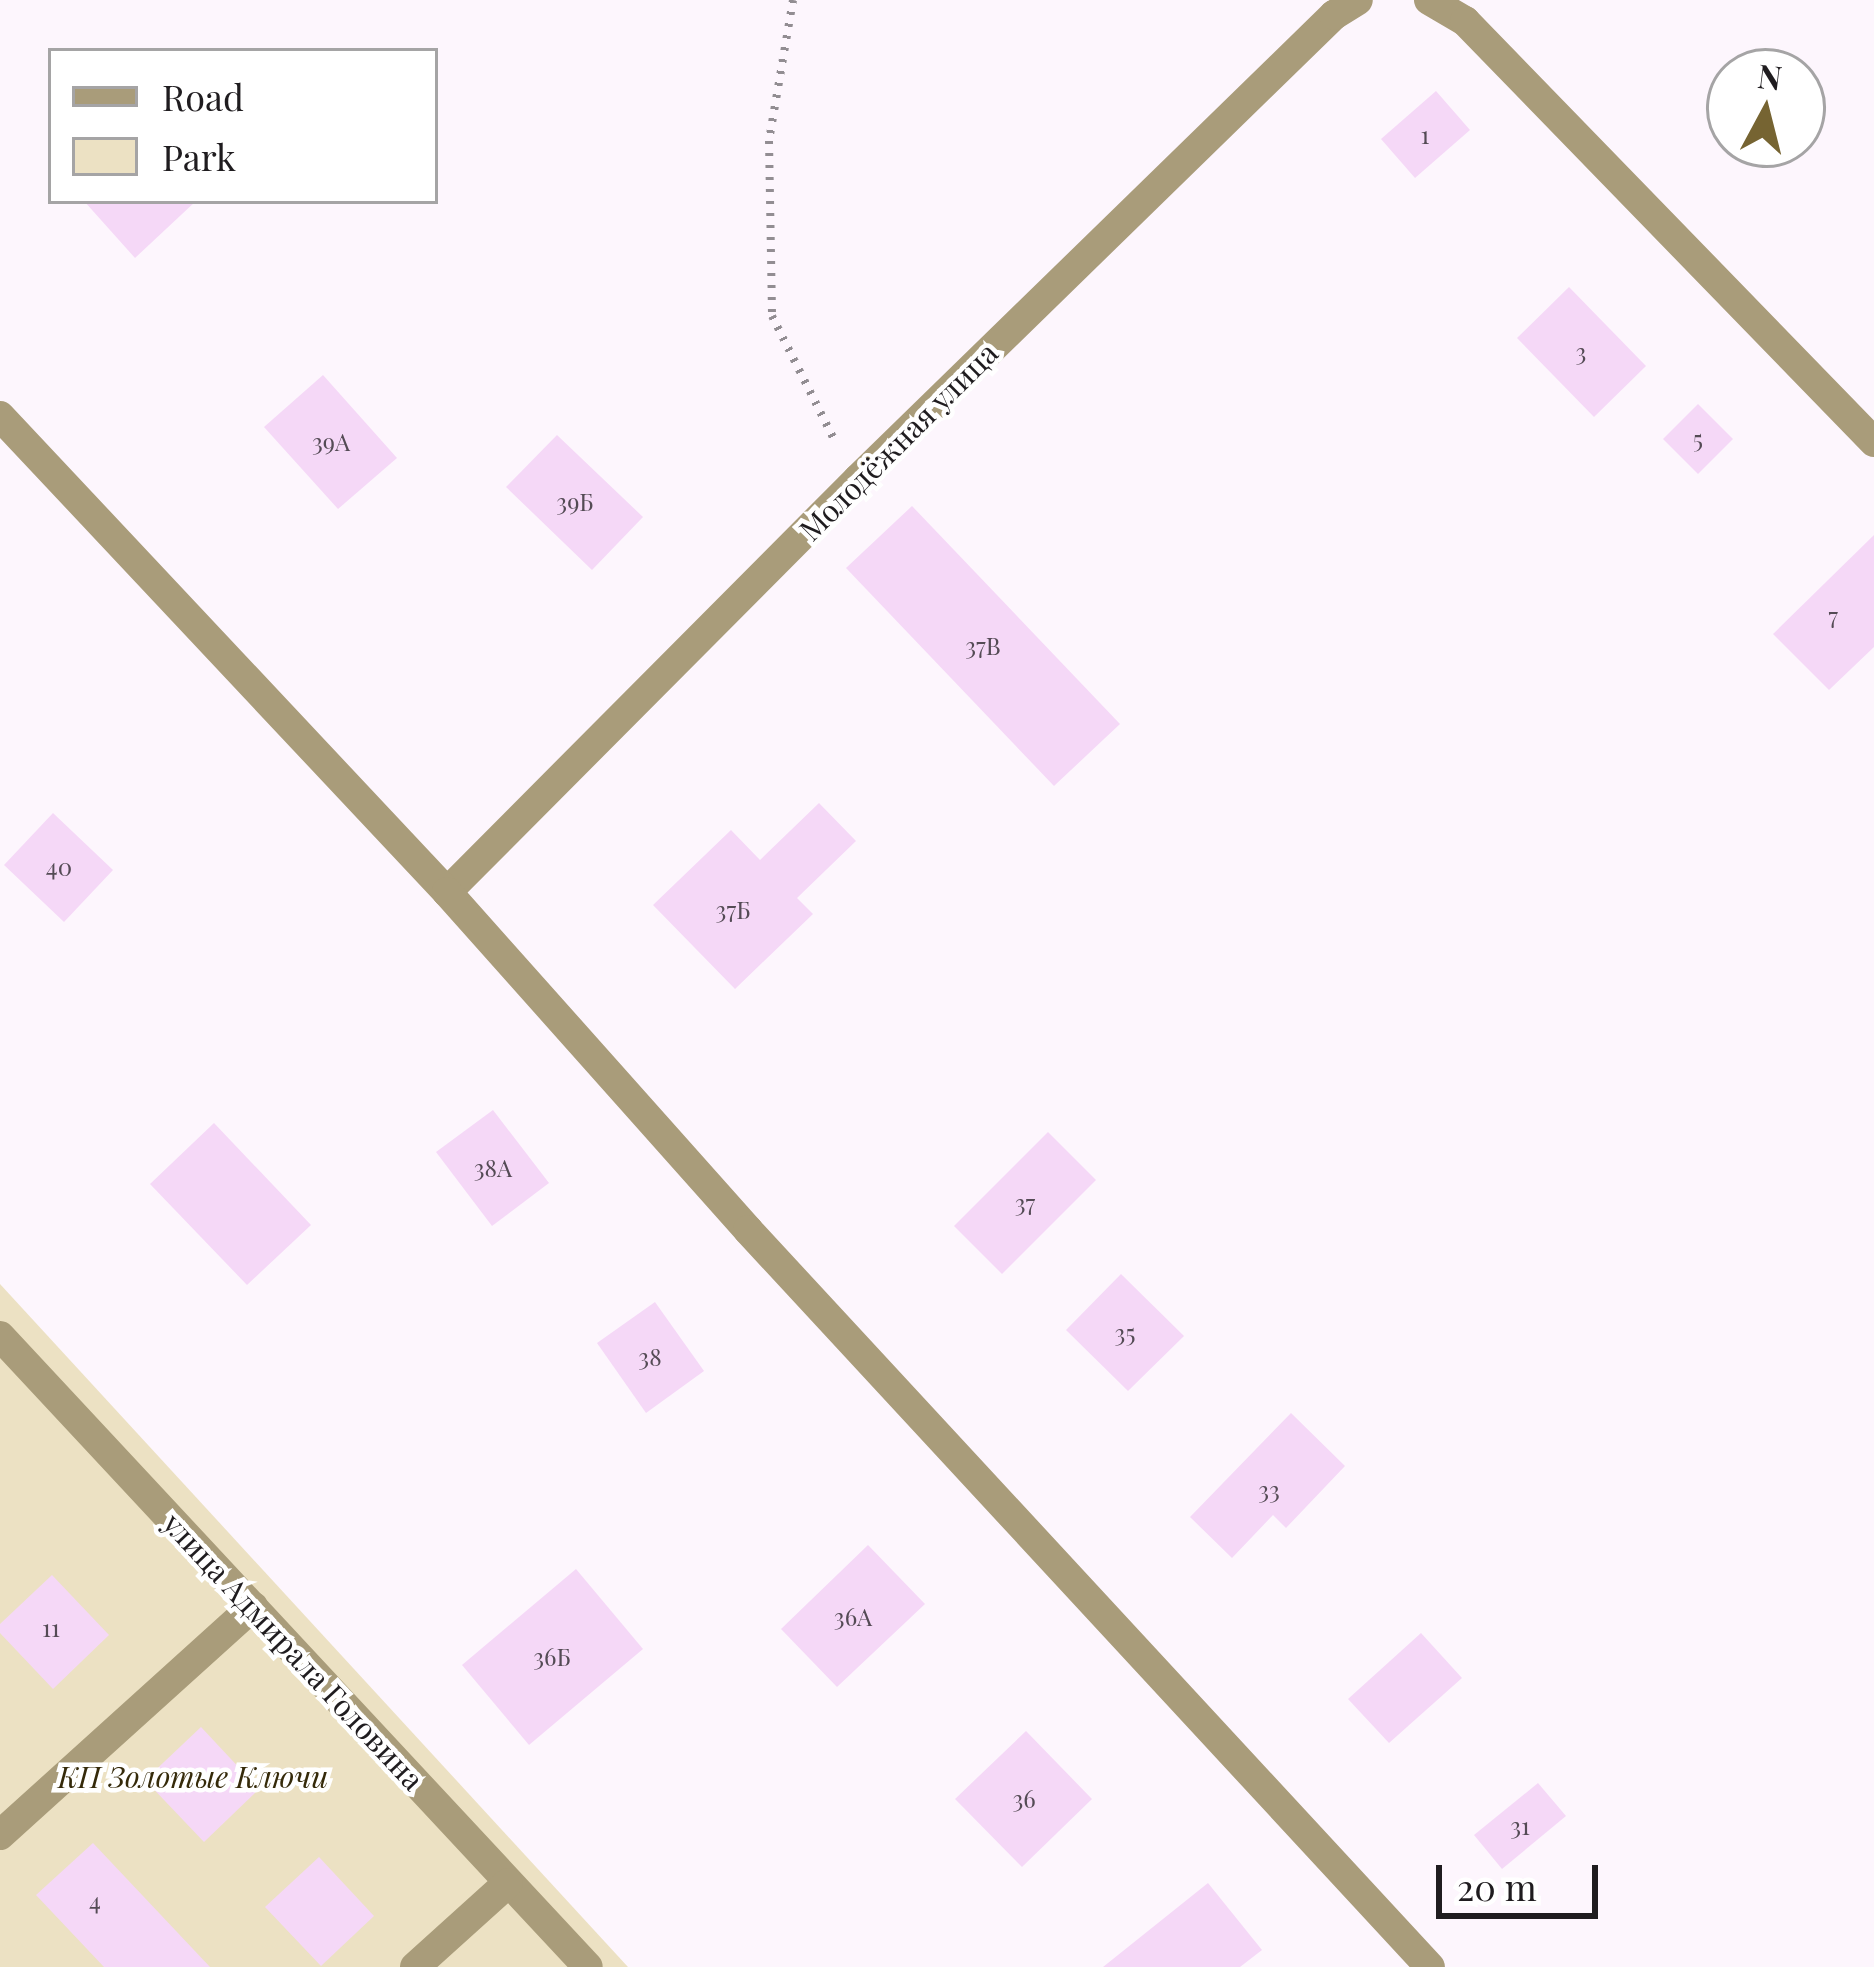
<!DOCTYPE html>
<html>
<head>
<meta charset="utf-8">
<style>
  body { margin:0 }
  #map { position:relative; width:1874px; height:1967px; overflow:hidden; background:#fdf6fd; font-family:"Playfair Display",serif }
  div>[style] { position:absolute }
  .green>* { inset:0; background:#ece1c3 }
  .building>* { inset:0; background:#f5d8f7 }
  .path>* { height:8px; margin-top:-4px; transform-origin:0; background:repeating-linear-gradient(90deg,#928d92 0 3px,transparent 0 12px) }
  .minor>* { height:30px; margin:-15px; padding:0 15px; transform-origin:15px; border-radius:15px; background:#a99c7a }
  .tertiary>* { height:30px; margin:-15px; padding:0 15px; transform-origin:15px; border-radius:15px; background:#a99c7a }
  span { translate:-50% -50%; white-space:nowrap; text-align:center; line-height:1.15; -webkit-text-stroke:9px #fff; paint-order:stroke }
  .number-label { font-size:24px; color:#544b55 }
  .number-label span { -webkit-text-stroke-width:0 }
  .street-label { font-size:30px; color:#1f1c1f }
  .park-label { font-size:30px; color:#352a0a; font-style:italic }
  .legend { position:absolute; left:48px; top:48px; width:390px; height:156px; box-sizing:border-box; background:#fff; border:3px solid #a5a4a5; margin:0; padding:15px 21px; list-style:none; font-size:36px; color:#1f1c1f }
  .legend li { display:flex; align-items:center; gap:24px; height:60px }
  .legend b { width:60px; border:3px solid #a5a4a5 }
  .north { position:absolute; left:1706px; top:48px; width:120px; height:120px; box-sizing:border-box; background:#fff; border:3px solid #a5a4a5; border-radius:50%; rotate:7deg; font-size:33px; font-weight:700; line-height:48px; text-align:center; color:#1f1c1f }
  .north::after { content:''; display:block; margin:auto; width:42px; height:54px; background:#766432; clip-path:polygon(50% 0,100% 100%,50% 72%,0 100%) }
  .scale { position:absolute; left:1436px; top:1865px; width:162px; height:54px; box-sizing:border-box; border:6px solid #1f1c1f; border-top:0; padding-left:15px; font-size:36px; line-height:42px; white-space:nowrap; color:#1f1c1f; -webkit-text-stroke:9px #fff; paint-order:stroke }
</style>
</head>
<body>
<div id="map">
  <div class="green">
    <i style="clip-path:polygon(0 1284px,628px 1967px,0 1967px)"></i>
  </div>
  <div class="building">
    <i style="clip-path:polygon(1436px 91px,1470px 130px,1415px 178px,1381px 139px)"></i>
    <i style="clip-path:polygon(84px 201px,196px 201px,135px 258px)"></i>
    <i style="clip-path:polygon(1569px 287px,1646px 366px,1594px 417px,1517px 338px)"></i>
    <i style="clip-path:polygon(323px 375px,397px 458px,338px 509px,264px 427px)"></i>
    <i style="clip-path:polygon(1698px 404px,1733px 439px,1698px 474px,1663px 439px)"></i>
    <i style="clip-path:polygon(557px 435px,643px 517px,592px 570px,506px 487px)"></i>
    <i style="clip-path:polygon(912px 506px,1120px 724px,1054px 786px,846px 568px)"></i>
    <i style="clip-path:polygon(1874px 535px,1874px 647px,1829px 690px,1773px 634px)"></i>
    <i style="clip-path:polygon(819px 803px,856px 841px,797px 898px,813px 914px,735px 989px,653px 905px,731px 830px,760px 860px)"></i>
    <i style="clip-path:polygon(53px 813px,113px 870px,64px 922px,4px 865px)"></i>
    <i style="clip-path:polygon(493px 1110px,549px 1183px,492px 1226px,436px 1152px)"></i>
    <i style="clip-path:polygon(214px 1123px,311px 1225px,247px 1285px,150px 1184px)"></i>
    <i style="clip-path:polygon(1048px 1132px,1096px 1180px,1002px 1274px,954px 1226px)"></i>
    <i style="clip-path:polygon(1121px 1274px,1184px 1336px,1128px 1391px,1066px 1330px)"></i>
    <i style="clip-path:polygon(655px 1302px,704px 1371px,646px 1413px,597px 1343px)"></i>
    <i style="clip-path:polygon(1291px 1413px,1345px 1466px,1286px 1528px,1273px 1515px,1232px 1558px,1190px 1517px)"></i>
    <i style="clip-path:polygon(868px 1545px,925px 1604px,837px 1687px,781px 1629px)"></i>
    <i style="clip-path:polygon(576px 1569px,643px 1649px,529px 1745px,462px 1665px)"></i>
    <i style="clip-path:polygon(52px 1575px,109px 1635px,53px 1689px,0 1633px,0 1624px)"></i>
    <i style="clip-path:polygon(1421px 1633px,1462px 1678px,1389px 1743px,1348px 1699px)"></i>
    <i style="clip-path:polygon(201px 1727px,259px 1789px,204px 1842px,145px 1780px)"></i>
    <i style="clip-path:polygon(1026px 1731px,1092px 1799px,1022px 1867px,955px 1799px)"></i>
    <i style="clip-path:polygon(1538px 1783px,1566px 1816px,1502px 1869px,1474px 1835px)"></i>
    <i style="clip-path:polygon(93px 1843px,210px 1967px,104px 1967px,36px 1895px)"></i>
    <i style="clip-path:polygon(319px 1857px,374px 1916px,321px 1966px,265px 1907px)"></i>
    <i style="clip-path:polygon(1208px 1883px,1262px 1950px,1240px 1967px,1103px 1967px)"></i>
  </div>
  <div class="path">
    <i style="left:793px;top:0;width:143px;rotate:99.7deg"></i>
    <i style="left:769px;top:141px;width:175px;rotate:89deg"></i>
    <i style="left:772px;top:316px;width:142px;rotate:63.3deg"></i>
  </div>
  <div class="minor">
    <i style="left:1429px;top:0;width:42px;rotate:30.3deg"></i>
    <i style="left:1465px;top:21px;width:587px;rotate:45.83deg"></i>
    <i style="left:447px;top:892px;width:583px;rotate:-45.14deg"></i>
    <i style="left:858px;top:479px;width:665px;rotate:-44.27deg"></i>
    <i style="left:1334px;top:15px;width:28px;rotate:-32deg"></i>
    <i style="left:0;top:1336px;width:862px;rotate:47.02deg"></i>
    <i style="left:0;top:1835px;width:341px;rotate:-42.1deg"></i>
    <i style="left:415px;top:1967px;width:125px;rotate:-42.1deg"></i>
  </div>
  <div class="tertiary">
    <i style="left:0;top:416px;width:653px;rotate:46.8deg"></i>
    <i style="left:447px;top:892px;width:453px;rotate:48.3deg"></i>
    <i style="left:748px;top:1230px;width:1004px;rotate:47.22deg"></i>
  </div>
  <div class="number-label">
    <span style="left:1425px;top:135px">1</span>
    <span style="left:1581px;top:352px">3</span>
    <span style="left:1698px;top:439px">5</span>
    <span style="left:331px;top:442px">39А</span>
    <span style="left:575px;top:502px">39Б</span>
    <span style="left:1833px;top:616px">7</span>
    <span style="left:983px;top:646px">37В</span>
    <span style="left:59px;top:867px">40</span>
    <span style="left:733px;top:910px">37Б</span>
    <span style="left:493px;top:1168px">38А</span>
    <span style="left:1025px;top:1203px">37</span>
    <span style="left:1125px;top:1333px">35</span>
    <span style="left:650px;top:1357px">38</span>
    <span style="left:1269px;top:1490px">33</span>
    <span style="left:853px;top:1617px">36А</span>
    <span style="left:51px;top:1628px">11</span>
    <span style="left:552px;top:1657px">36Б</span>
    <span style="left:1024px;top:1799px">36</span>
    <span style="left:1520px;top:1826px">31</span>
    <span style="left:95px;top:1901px">4</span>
  </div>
  <div class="street-label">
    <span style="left:898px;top:441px;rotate:-45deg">Молодёжная улица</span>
    <span style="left:294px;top:1651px;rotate:47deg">улица Адмирала Головина</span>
  </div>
  <div class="park-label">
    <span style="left:193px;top:1776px">КП Золотые Ключи</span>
  </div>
  <ul class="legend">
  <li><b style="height:15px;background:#a99c7a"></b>Road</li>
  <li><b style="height:33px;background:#ece1c3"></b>Park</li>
  </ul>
  <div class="north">N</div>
  <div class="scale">20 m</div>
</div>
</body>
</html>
